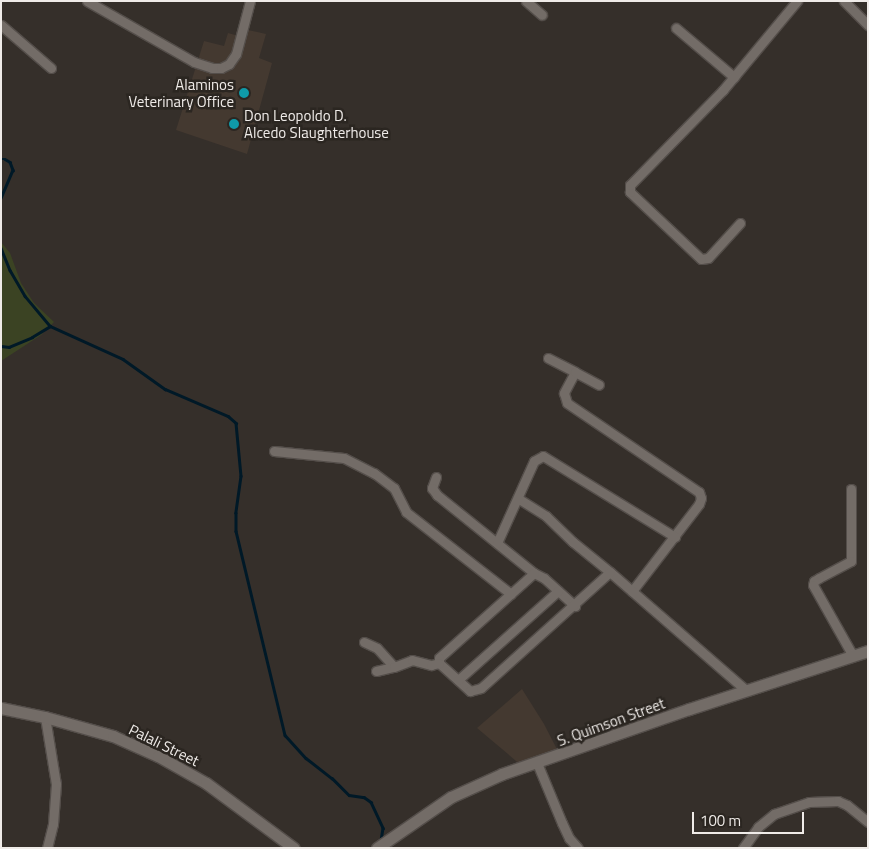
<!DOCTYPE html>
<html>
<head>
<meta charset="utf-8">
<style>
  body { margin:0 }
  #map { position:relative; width:869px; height:849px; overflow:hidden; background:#352f2a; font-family:"Titillium Web",sans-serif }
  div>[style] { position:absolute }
  .built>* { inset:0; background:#443930 }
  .green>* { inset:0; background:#3b4323 }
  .stream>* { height:2.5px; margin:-1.25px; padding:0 1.25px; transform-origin:1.25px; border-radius:1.25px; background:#001927 }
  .roads { filter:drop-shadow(1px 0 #544e4a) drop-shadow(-1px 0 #544e4a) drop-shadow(0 1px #544e4a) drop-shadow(0 -1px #544e4a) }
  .minor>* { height:9px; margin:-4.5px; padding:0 4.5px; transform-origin:4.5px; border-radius:4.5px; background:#736c67 }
  .tertiary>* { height:11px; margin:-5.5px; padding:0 5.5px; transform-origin:5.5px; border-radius:5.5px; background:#736c67 }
  .dots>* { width:14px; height:14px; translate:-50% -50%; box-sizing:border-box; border:2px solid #2b2621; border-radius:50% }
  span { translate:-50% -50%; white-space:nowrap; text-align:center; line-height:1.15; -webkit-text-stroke:5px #2b2621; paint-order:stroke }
  .poi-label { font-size:15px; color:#efebe8 }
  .right { translate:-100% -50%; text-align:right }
  .left { translate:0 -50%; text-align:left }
  .street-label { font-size:15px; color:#efebe8 }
  .frame { position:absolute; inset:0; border:2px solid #efebe8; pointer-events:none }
  .scale { position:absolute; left:692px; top:812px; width:112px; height:22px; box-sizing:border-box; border:2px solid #efebe8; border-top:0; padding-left:6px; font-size:15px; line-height:18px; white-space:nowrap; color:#efebe8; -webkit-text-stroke:4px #2b2621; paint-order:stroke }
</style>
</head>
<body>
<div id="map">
  <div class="built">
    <i style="clip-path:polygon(248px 30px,266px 34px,259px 58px,272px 63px,247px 154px,176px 130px,204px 41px,224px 46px,228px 33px,246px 38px)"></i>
    <i style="clip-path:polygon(522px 689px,544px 724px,562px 759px,528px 771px,477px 728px)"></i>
  </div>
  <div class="green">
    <i style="clip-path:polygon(1px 242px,10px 253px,21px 283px,34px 303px,54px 322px,41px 335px,1px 361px)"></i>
  </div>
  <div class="stream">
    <i style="left:1px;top:159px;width:4px"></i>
    <i style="left:5px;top:159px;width:6px;rotate:31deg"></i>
    <i style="left:10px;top:162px;width:9px;rotate:69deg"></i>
    <i style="left:13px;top:170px;width:30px;rotate:113deg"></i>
    <i style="left:1px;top:248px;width:24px;rotate:68deg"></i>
    <i style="left:10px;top:270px;width:30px;rotate:60deg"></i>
    <i style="left:25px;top:296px;width:39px;rotate:50deg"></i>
    <i style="left:1px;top:346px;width:8px;rotate:7deg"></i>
    <i style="left:9px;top:347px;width:25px;rotate:-23deg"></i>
    <i style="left:32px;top:337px;width:21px;rotate:-31deg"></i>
    <i style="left:50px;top:326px;width:80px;rotate:24.3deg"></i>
    <i style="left:123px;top:359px;width:52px;rotate:35.5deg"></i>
    <i style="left:165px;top:389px;width:69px;rotate:23.2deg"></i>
    <i style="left:228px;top:416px;width:11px;rotate:41deg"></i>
    <i style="left:236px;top:423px;width:53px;rotate:84.6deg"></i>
    <i style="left:241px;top:476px;width:37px;rotate:98deg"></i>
    <i style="left:236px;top:513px;width:18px;rotate:90deg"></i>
    <i style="left:236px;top:531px;width:210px;rotate:76.5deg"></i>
    <i style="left:285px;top:735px;width:31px;rotate:48deg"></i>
    <i style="left:306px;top:758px;width:33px;rotate:38deg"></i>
    <i style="left:332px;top:778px;width:24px;rotate:45deg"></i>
    <i style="left:349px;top:795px;width:15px;rotate:8deg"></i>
    <i style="left:364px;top:797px;width:9px;rotate:36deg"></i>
    <i style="left:371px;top:802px;width:29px;rotate:65deg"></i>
    <i style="left:383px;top:828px;width:12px;rotate:99deg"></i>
  </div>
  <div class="roads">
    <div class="minor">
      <i style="left:87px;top:1px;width:123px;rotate:29.7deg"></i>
      <i style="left:194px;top:62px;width:19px;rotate:18deg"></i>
      <i style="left:212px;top:68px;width:9px"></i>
      <i style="left:221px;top:68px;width:9px;rotate:-27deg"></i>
      <i style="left:229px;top:64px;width:12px;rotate:-55deg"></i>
      <i style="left:236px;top:54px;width:55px;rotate:-75.2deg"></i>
      <i style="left:526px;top:1px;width:21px;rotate:41deg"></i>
      <i style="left:844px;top:1px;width:34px;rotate:45deg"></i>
      <i style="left:1px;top:25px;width:66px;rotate:40.7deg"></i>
      <i style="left:676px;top:28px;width:76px;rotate:40.2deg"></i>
      <i style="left:740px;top:223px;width:47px;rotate:132.4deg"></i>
      <i style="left:708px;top:258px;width:7px;rotate:172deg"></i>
      <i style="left:701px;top:259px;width:98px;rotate:-136.7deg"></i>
      <i style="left:630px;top:192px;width:7px;rotate:-90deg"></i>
      <i style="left:630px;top:185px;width:133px;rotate:-45.6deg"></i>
      <i style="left:723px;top:90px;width:116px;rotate:-50.3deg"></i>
      <i style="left:548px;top:358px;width:30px;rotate:27deg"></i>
      <i style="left:575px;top:372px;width:24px;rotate:118deg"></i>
      <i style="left:564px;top:393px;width:10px;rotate:73deg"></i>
      <i style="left:567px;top:403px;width:159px;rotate:34deg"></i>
      <i style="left:699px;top:492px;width:6px;rotate:72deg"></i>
      <i style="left:701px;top:498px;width:6px;rotate:108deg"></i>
      <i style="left:699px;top:504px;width:110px;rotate:127.6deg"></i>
      <i style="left:575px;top:372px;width:27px;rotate:28deg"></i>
      <i style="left:274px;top:451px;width:70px;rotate:5.7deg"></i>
      <i style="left:344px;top:458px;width:34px;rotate:27deg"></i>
      <i style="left:374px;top:473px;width:25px;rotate:37deg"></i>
      <i style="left:394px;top:488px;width:27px;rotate:63deg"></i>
      <i style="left:406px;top:512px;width:133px;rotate:38deg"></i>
      <i style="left:436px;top:477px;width:12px;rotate:110deg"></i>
      <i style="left:432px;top:488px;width:9px;rotate:54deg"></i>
      <i style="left:437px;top:495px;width:124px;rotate:38.8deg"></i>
      <i style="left:534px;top:573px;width:11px;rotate:27deg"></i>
      <i style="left:544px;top:578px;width:42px;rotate:42.1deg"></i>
      <i style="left:851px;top:489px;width:72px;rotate:90deg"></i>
      <i style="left:851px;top:561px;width:36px;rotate:152deg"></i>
      <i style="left:819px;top:578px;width:6px;rotate:149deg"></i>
      <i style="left:814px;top:581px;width:4px;rotate:104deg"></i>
      <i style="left:813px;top:585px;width:81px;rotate:60.6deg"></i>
      <i style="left:519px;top:499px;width:32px;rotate:32deg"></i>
      <i style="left:546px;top:516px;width:37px;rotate:44deg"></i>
      <i style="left:573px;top:542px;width:48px;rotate:39deg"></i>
      <i style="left:610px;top:572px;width:181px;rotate:41deg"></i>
      <i style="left:497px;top:543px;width:90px;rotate:-65.7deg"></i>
      <i style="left:534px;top:461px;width:10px;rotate:-29deg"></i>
      <i style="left:543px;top:456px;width:155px;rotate:31.5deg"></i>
      <i style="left:534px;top:573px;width:127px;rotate:138.2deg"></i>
      <i style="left:439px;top:658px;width:5px;rotate:90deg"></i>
      <i style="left:439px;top:663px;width:42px;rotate:42.1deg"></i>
      <i style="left:470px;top:691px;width:11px;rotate:-15deg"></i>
      <i style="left:481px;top:688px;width:173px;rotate:-42deg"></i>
      <i style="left:364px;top:642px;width:14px;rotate:25deg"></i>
      <i style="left:377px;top:648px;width:25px;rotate:48deg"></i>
      <i style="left:376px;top:671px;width:18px;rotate:-13deg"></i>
      <i style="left:394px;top:667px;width:19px;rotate:-21deg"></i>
      <i style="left:412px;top:660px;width:20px;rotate:15deg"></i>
      <i style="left:431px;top:665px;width:8px;rotate:-14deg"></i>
      <i style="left:458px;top:680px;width:134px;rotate:-41.7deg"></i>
      <i style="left:45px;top:717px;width:68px;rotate:80.7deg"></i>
      <i style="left:56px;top:784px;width:40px;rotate:94.3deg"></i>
      <i style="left:53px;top:824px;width:25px;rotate:104deg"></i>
      <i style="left:537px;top:763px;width:65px;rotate:67.4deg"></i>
      <i style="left:562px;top:823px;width:17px;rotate:65deg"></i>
      <i style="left:569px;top:838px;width:13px;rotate:48deg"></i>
      <i style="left:743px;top:848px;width:26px;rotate:-54deg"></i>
      <i style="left:758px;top:827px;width:21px;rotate:-39deg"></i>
      <i style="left:774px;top:814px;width:37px;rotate:-19deg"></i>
      <i style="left:809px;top:802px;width:29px;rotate:-2deg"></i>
      <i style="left:838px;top:801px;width:10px;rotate:24deg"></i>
      <i style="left:847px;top:805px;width:27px;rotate:39deg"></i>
    </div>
    <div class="tertiary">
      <i style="left:1px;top:708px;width:45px;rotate:11.6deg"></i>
      <i style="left:45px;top:717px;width:71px;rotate:15.6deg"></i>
      <i style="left:113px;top:736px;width:49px;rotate:24deg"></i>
      <i style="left:158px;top:756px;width:55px;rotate:29.4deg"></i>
      <i style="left:206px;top:783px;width:109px;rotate:36.5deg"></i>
      <i style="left:377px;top:848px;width:90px;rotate:-34.6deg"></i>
      <i style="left:451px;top:797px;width:56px;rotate:-24.3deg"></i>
      <i style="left:502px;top:774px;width:198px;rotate:-19.2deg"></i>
      <i style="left:689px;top:709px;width:188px;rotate:-18deg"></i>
    </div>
  </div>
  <div class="dots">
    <i style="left:244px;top:93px;background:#0f9aa8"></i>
    <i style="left:234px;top:124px;background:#0f9aa8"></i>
  </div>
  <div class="poi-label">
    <span class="right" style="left:234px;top:93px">Alaminos<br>Veterinary Office</span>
    <span class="left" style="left:244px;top:124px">Don Leopoldo D.<br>Alcedo Slaughterhouse</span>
  </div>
  <div class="street-label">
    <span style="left:611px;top:722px;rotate:-20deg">S. Quimson Street</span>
    <span style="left:164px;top:745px;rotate:26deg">Palali Street</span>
  </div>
  <div class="frame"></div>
  <div class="scale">100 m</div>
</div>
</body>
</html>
